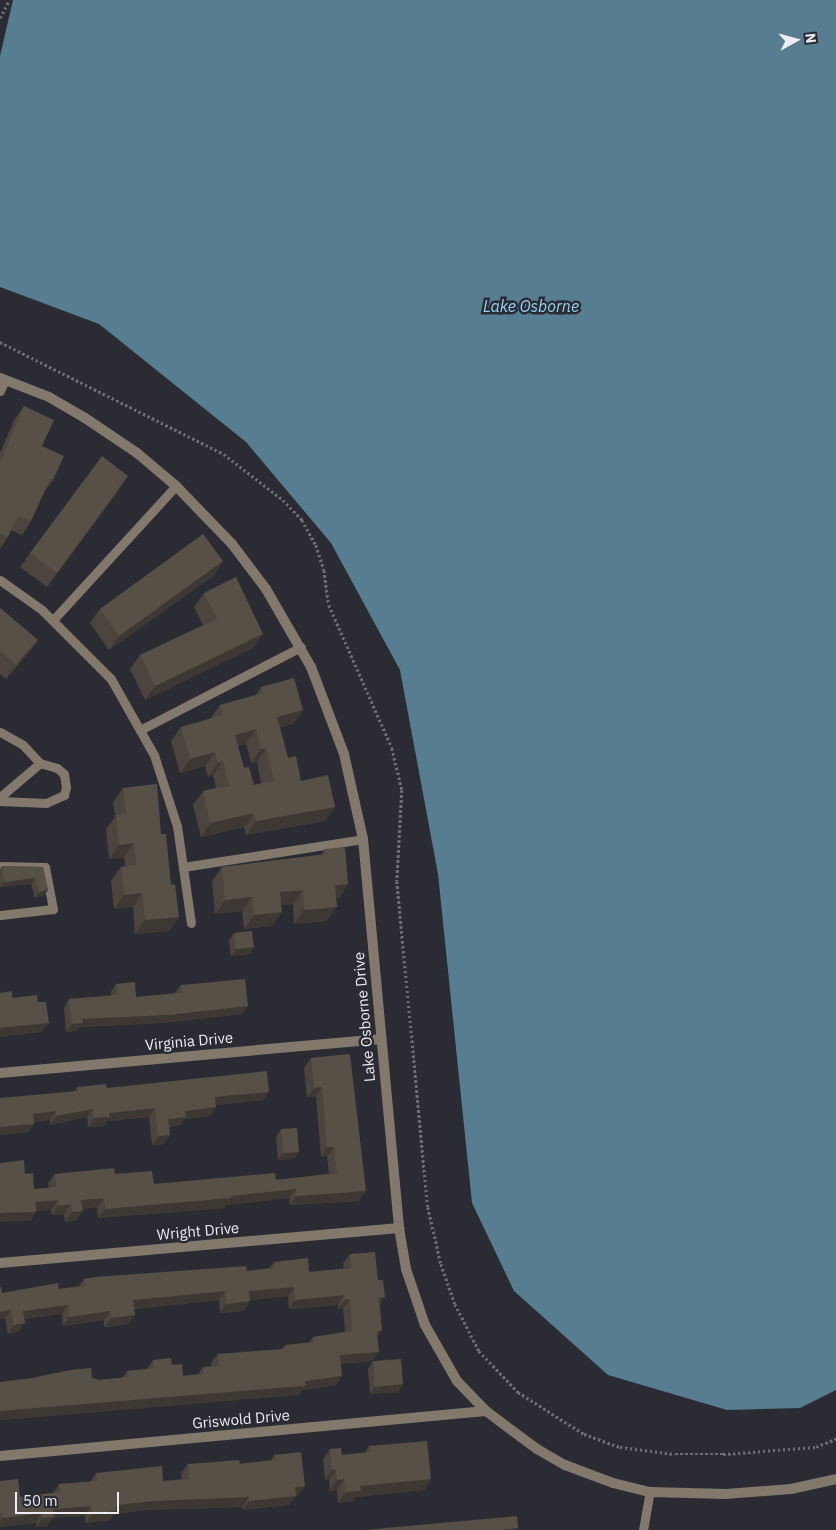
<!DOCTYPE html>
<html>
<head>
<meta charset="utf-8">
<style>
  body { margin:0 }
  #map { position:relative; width:836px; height:1530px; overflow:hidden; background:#2b2b34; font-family:"IBM Plex Sans",sans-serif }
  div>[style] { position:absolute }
  .water>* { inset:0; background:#577d90 }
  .path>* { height:2.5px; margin-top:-1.25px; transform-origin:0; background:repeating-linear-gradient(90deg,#6e6e76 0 2.5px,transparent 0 5px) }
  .service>* { height:9px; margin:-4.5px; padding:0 4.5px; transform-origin:4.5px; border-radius:4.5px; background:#83786c }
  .minor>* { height:10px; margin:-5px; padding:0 5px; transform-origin:5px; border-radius:5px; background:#83786c }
  .tertiary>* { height:10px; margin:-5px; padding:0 5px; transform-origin:5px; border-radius:5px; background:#83786c }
  .wall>* { inset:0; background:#4b453d }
  .shaded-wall>* { inset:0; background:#3d3832 }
  .building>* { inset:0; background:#575047 }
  span { translate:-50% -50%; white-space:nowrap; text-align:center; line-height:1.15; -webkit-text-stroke:5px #2b2b34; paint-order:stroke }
  .street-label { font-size:15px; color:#ececf2 }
  .water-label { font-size:16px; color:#92d5f6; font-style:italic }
  .north { position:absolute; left:771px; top:15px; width:50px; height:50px; -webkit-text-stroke:4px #2b2b34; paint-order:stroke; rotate:83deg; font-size:14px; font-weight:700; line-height:20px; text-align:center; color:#ececf2 }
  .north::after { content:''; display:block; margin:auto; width:18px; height:22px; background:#ececf2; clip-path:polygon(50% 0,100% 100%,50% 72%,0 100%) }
  .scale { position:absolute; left:15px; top:1492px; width:104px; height:22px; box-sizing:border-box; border:2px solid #ececf2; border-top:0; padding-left:6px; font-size:15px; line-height:18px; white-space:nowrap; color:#ececf2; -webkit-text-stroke:4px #2b2b34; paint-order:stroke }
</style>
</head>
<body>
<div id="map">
  <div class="water">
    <i style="clip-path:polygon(13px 0,836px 0,836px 1390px,800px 1408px,727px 1410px,608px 1375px,514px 1291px,472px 1203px,438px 874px,400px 670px,331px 543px,246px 442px,99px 324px,0 287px,0 56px)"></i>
  </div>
  <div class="path">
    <i style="left:0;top:18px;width:20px;rotate:-63deg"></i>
    <i style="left:0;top:342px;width:250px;rotate:26.6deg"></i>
    <i style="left:224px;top:454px;width:75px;rotate:37.9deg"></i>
    <i style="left:283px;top:500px;width:28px;rotate:46deg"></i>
    <i style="left:302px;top:520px;width:29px;rotate:61deg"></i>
    <i style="left:316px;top:545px;width:26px;rotate:72deg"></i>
    <i style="left:324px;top:570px;width:35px;rotate:82deg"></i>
    <i style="left:329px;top:605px;width:156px;rotate:66.2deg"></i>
    <i style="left:392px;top:748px;width:43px;rotate:76.6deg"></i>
    <i style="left:402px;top:790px;width:91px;rotate:93.1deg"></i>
    <i style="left:397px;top:881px;width:327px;rotate:84.6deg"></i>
    <i style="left:428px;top:1207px;width:58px;rotate:77.2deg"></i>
    <i style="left:441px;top:1264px;width:42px;rotate:70.7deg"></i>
    <i style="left:455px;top:1304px;width:53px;rotate:62.9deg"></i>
    <i style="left:479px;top:1351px;width:57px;rotate:46.4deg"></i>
    <i style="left:518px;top:1392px;width:78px;rotate:32.5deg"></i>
    <i style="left:584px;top:1434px;width:38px;rotate:20deg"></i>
    <i style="left:620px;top:1447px;width:55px;rotate:7.3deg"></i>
    <i style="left:675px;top:1454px;width:48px"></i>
    <i style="left:723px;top:1454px;width:93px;rotate:-4.3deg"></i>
    <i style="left:816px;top:1447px;width:22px;rotate:-22deg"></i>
  </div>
  <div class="service">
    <i style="left:0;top:391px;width:12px;rotate:-66deg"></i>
    <i style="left:0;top:580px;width:52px;rotate:35.5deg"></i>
    <i style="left:42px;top:610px;width:98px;rotate:45deg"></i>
    <i style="left:111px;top:679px;width:87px;rotate:60.5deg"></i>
    <i style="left:154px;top:755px;width:75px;rotate:72.1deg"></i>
    <i style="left:177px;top:826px;width:98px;rotate:81.8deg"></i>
    <i style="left:53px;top:620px;width:182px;rotate:-47.5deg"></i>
    <i style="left:140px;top:730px;width:181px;rotate:-27.3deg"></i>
    <i style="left:0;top:732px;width:26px;rotate:29deg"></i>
    <i style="left:23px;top:745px;width:25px;rotate:47deg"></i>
    <i style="left:40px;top:763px;width:52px;rotate:139.6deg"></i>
    <i style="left:0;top:801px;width:46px;rotate:2.5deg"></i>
    <i style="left:46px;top:803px;width:20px;rotate:-24deg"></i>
    <i style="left:64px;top:795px;width:8px;rotate:-76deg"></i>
    <i style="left:66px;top:787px;width:13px;rotate:-99deg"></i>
    <i style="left:64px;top:774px;width:9px;rotate:-139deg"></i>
    <i style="left:57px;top:768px;width:18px;rotate:-164deg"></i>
    <i style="left:0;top:866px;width:45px;rotate:1.3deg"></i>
    <i style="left:45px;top:867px;width:43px;rotate:79.2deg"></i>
    <i style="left:53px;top:909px;width:53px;rotate:173.5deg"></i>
    <i style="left:183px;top:867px;width:182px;rotate:-8.8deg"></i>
    <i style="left:643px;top:1530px;width:39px;rotate:-80deg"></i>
  </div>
  <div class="minor">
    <i style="left:0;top:1073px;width:383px;rotate:-5.1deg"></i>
    <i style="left:0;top:1263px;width:401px;rotate:-5deg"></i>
    <i style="left:0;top:1456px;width:488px;rotate:-5.3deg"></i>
  </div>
  <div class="tertiary">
    <i style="left:0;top:378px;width:53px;rotate:21.2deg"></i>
    <i style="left:49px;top:397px;width:42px;rotate:30.3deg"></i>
    <i style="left:85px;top:418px;width:63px;rotate:33.9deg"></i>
    <i style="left:137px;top:453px;width:51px;rotate:40.2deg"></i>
    <i style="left:176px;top:486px;width:81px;rotate:46deg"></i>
    <i style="left:232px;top:544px;width:56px;rotate:52.9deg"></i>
    <i style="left:266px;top:589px;width:90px;rotate:60deg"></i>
    <i style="left:311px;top:667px;width:93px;rotate:69.2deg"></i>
    <i style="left:344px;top:754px;width:87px;rotate:77.4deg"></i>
    <i style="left:363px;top:839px;width:391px;rotate:84.7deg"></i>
    <i style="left:399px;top:1228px;width:42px;rotate:80.3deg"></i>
    <i style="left:406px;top:1269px;width:59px;rotate:71.3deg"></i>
    <i style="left:425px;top:1325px;width:64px;rotate:60.3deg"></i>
    <i style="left:457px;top:1381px;width:42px;rotate:46deg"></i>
    <i style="left:486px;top:1411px;width:64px;rotate:36.7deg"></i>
    <i style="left:537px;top:1449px;width:32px;rotate:30deg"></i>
    <i style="left:565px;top:1465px;width:51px;rotate:20.6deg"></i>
    <i style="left:613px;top:1483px;width:38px;rotate:14deg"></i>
    <i style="left:650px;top:1492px;width:76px;rotate:1.5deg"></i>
    <i style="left:726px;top:1494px;width:65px;rotate:-4.4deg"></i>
    <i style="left:791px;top:1489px;width:46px;rotate:-12.5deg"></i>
  </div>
  <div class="wall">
    <i style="clip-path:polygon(24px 406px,42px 446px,53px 480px,44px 492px,31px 521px,22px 535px,11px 530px,8px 537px,0 549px,0 453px,14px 420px)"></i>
    <i style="clip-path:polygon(119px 490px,47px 587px,20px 567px,30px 553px)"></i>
    <i style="clip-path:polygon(223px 561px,213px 576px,109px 650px,90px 623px,100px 609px)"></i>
    <i style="clip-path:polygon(204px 593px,253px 648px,145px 700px,130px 669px,140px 655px,203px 625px,194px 607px)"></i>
    <i style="clip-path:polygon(0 608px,38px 640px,28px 654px,6px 679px,0 674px)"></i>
    <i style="clip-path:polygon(evenodd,261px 687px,303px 710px,293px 724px,280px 727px,288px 758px,301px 781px,335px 807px,325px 821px,246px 835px,244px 827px,201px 837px,193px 805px,203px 791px,216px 788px,213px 775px,208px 777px,205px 766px,180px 773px,171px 741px,181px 727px,210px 719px,220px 705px,256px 695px,261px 687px,246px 743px,251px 763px,257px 762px,261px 783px,254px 785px,244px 768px,238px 746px,246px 743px)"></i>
    <i style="clip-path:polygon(123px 788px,161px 834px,171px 885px,179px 917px,169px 931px,135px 934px,133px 907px,114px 909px,111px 881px,121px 867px,125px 866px,124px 857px,109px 859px,106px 829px,115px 817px,113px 802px)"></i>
    <i style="clip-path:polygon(325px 849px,348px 884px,339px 898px,336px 898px,327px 921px,294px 924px,293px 904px,281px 905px,272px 926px,244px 929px,242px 911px,215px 914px,212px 881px,222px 867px,321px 855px)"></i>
    <i style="clip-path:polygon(2px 866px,43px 867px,48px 890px,44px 895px,35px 898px,31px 884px,0 887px,0 869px)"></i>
    <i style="clip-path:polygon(234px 933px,254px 947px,249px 954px,231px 956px,229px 940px)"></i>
    <i style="clip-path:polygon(116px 984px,136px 997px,175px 993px,181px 985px,242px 1014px,162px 1023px,80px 1027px,77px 1031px,66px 1032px,64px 1008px,69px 999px,111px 996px,111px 992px)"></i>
    <i style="clip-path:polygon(350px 1054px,359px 1201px,290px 1205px,289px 1198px,226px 1205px,224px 1208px,98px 1218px,97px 1207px,82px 1209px,76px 1220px,65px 1222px,64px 1214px,52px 1215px,51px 1210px,36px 1211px,30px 1221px,25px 1174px,34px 1189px,49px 1188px,48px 1183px,55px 1174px,115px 1174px,154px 1184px,276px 1180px,329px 1174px,327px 1156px,321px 1157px,316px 1096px,307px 1097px,304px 1068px,311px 1058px)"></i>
    <i style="clip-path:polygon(77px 1087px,107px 1088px,263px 1100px,215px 1105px,216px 1107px,210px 1116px,185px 1119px,180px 1125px,169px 1127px,164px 1144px,152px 1145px,149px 1117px,107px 1121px,104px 1126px,88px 1127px,87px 1117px,50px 1125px,50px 1120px,34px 1122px,34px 1124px,28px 1132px,0 1135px,75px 1091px)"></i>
    <i style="clip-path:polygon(281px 1129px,299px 1152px,294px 1159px,278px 1160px,276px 1137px)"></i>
    <i style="clip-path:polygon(350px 1254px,378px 1280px,385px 1297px,379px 1305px,382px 1330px,377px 1336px,372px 1361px,341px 1364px,336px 1385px,302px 1390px,299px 1395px,283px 1396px,0 1420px,0 1382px,92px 1378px,99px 1380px,122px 1378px,127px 1371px,147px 1369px,153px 1360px,172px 1365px,183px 1376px,198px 1374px,203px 1367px,212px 1367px,211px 1363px,218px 1354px,282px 1349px,285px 1345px,309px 1343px,313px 1337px,345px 1332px,343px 1308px,338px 1309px,338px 1305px,289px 1309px,288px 1296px,250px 1300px,244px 1311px,220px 1313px,219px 1300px,134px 1309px,135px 1315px,128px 1324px,104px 1327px,104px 1320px,63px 1326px,62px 1314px,24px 1319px,25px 1323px,18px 1332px,8px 1334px,5px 1319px,2px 1293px,59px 1289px,79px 1286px,84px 1279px,247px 1271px,269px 1268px,274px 1262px,309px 1272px,344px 1269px,343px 1263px)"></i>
    <i style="clip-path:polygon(373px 1361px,403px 1384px,398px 1392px,370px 1394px,368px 1369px)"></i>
    <i style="clip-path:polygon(369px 1446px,431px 1479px,424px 1490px,356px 1497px,353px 1501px,338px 1503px,337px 1490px,330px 1491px,329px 1480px,325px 1480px,323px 1460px,330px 1449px,342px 1455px,365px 1453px)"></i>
    <i style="clip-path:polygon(274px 1455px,305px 1486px,298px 1495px,296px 1496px,289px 1505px,243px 1510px,242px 1507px,146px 1510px,114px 1514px,110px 1520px,85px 1523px,85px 1516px,53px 1518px,47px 1526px,36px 1527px,36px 1523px,0 1527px,0 1481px,20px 1497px,53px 1493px,59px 1484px,90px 1482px,96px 1473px,163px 1481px,182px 1479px,181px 1473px,188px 1464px,240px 1464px,271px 1460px)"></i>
  </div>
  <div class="shaded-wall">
    <i style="clip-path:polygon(128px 476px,119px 490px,47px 587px,57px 573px)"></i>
    <i style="clip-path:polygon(223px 561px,213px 576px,109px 650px,119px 636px)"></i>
    <i style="clip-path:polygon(263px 634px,253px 648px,145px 700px,155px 686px)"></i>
    <i style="clip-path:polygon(38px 640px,28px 654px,6px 679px,16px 665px)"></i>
    <i style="clip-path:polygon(303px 710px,293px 724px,267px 731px,277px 717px)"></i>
    <i style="clip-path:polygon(256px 729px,246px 743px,225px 749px,235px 735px)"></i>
    <i style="clip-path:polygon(266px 748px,257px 762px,251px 763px,261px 749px)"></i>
    <i style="clip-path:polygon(215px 752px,205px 766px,180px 773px,190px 759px)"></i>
    <i style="clip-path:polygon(223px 761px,213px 775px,208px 777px,218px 763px)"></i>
    <i style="clip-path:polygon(335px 807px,325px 821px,246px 835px,256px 821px)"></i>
    <i style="clip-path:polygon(254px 813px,244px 827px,201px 837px,210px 823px)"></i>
    <i style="clip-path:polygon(134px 843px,124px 857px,109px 859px,119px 845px)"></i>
    <i style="clip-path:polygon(35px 878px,31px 884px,0 887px,4px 882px)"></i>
    <i style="clip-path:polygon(348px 884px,339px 898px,325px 899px,335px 885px)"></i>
    <i style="clip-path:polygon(48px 890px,44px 895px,35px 898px,39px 892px)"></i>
    <i style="clip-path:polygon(303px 890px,293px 904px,270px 906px,280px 892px)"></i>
    <i style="clip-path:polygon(142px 893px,133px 907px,114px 909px,124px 895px)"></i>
    <i style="clip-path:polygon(252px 897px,242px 911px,215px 914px,225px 900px)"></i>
    <i style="clip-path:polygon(337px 907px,327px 921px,294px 924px,304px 910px)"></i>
    <i style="clip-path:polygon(282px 912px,272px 926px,244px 929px,254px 915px)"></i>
    <i style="clip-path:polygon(179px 917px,169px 931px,135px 934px,145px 920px)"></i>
    <i style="clip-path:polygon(254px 947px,249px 954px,231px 956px,236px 949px)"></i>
    <i style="clip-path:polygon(248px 1006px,242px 1014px,162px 1023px,80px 1027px,77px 1031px,66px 1032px,72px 1024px,82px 1019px)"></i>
    <i style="clip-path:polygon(49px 1023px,42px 1032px,0 1037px,0 1028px)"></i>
    <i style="clip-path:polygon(322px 1087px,316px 1096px,307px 1097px,314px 1088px)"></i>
    <i style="clip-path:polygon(269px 1092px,263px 1100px,209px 1106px,215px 1097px)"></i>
    <i style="clip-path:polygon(216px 1107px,210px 1116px,185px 1119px,180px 1125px,162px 1127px,168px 1119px,185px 1111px)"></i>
    <i style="clip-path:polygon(155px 1108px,149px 1117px,107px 1121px,104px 1126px,88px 1127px,94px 1118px,109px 1113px)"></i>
    <i style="clip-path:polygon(93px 1109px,87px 1117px,50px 1125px,56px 1116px)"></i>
    <i style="clip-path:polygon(56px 1111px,50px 1120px,27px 1122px,33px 1114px)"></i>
    <i style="clip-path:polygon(34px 1124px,28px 1132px,0 1135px,0 1127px)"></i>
    <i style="clip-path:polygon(170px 1135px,164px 1144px,152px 1145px,158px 1136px)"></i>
    <i style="clip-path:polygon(327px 1147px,334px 1147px,327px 1156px,321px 1157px)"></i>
    <i style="clip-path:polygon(299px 1152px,294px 1159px,278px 1160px,283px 1153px)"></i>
    <i style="clip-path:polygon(296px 1189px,289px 1198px,226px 1205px,224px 1208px,98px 1218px,105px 1209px)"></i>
    <i style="clip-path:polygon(366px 1191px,359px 1201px,290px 1205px,296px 1196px)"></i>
    <i style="clip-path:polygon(104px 1198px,97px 1207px,75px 1209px,81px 1200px)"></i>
    <i style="clip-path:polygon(58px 1200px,51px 1210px,29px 1212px,35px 1202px)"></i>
    <i style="clip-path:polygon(71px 1204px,64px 1214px,52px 1215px,58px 1206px)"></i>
    <i style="clip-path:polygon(83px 1211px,76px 1220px,65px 1222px,72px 1212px)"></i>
    <i style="clip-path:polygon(36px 1212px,30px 1221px,0 1222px,0 1213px)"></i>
    <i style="clip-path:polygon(294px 1287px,288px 1296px,243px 1301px,249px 1291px)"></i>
    <i style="clip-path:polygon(225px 1291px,219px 1300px,127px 1309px,133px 1300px)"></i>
    <i style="clip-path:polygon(344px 1295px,338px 1305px,289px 1309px,295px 1300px)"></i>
    <i style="clip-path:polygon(385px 1297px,379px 1306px,379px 1298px)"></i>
    <i style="clip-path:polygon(350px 1299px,343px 1308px,338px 1309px,345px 1300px)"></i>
    <i style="clip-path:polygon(250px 1301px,244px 1311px,220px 1313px,226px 1304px)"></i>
    <i style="clip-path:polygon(68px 1305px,62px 1314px,16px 1320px,23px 1311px)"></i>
    <i style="clip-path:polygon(11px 1310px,5px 1319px,0 1320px,0 1312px)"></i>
    <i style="clip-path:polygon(110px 1311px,104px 1320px,63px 1326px,69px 1317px)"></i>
    <i style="clip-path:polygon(135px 1315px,128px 1324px,104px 1327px,111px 1318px)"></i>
    <i style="clip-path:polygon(25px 1323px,18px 1332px,8px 1334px,14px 1325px)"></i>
    <i style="clip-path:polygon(382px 1330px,375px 1339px,377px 1331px)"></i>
    <i style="clip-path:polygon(379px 1352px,372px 1361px,333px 1364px,340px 1355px)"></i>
    <i style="clip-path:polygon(342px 1376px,336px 1385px,302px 1390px,299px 1395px,0 1420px,0 1411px,305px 1381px)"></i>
    <i style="clip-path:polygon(403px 1384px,398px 1392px,370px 1394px,375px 1387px)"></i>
    <i style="clip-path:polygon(336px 1469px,329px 1480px,325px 1480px,332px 1470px)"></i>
    <i style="clip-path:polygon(344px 1479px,337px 1490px,330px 1491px,337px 1480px)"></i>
    <i style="clip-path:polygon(431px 1479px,424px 1490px,356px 1497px,353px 1501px,338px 1503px,346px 1492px,360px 1486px)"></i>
    <i style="clip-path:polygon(305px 1486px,298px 1495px,296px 1496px,289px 1505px,243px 1510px,249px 1501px,295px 1487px)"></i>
    <i style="clip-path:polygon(249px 1497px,242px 1507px,146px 1510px,114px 1514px,110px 1520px,85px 1523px,92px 1514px,116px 1505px,153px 1501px)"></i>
    <i style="clip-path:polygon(91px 1506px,85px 1516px,53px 1518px,47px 1526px,36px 1527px,42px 1518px,53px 1509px)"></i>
    <i style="clip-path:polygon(42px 1513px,36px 1523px,0 1527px,0 1522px,3px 1518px)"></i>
    <i style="clip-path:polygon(518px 1528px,517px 1530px,501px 1530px)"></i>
  </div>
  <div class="building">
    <i style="clip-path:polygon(24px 406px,54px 420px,42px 446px,64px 456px,53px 480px,50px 479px,31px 521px,18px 515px,8px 537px,0 533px,0 462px)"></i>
    <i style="clip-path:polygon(102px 456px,128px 476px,57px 573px,30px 553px)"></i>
    <i style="clip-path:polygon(203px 534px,223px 561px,119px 636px,100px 609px)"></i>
    <i style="clip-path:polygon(236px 577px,263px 634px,155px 686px,140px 655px,217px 619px,204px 593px)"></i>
    <i style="clip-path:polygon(0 608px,38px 640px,16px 665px,0 651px)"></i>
    <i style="clip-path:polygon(evenodd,294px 678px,303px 710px,277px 717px,288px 758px,296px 756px,301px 781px,328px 775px,335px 807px,256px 821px,254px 813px,210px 823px,203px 791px,229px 786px,223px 761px,218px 763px,215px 752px,190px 759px,181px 727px,223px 715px,220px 705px,263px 693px,261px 687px,294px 678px,256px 729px,261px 749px,266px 748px,274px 781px,254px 785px,249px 767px,244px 768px,235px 735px,256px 729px)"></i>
    <i style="clip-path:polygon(157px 784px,161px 834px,166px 834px,171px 885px,175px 884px,179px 917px,145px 920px,142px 893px,124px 895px,121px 867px,136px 865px,134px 843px,119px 845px,116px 815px,126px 814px,123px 788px)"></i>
    <i style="clip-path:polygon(345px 847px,348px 884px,335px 885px,337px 907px,304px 910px,303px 890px,280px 892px,282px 912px,254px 915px,252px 897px,225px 900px,222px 867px,326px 854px,325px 849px)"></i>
    <i style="clip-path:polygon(2px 866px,43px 867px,48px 890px,39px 892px,35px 878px,4px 882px)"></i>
    <i style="clip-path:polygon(252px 931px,254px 947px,236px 949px,234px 933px)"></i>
    <i style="clip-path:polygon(245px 979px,248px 1006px,168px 1015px,82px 1019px,83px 1023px,72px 1024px,69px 999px,117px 995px,116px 984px,135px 982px,136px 997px,182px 993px,181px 985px)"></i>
    <i style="clip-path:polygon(12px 991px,12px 998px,37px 995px,38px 1002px,46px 1002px,49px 1023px,0 1028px,0 993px)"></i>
    <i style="clip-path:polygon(350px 1054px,366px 1191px,296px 1196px,296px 1189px,231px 1196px,231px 1198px,105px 1209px,104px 1198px,81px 1200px,83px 1211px,72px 1212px,71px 1204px,58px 1206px,58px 1200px,35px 1202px,36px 1212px,0 1213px,0 1163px,24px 1160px,25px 1174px,33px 1173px,34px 1189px,56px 1187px,55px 1174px,114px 1168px,115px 1174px,152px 1171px,154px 1184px,275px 1173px,276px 1180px,337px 1173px,334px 1147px,327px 1147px,322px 1087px,314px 1088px,311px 1058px)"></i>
    <i style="clip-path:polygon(267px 1071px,269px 1092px,215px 1097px,216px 1107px,185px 1111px,186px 1117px,168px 1119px,170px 1135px,158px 1136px,155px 1108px,109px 1113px,110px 1117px,94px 1118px,93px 1109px,56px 1116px,56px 1111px,33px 1114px,34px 1124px,0 1127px,0 1098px,78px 1091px,77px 1087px,106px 1084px,107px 1088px)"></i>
    <i style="clip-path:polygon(297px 1128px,299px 1152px,283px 1153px,281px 1129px)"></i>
    <i style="clip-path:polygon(375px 1252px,378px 1280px,383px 1280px,385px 1297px,379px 1298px,382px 1330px,377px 1331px,379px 1352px,340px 1355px,342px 1376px,305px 1381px,305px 1386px,289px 1387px,0 1411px,0 1382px,32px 1378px,70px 1370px,91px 1368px,92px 1378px,99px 1380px,128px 1377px,127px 1371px,154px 1368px,153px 1360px,171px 1358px,172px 1365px,182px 1364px,183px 1376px,203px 1374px,203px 1367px,219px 1366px,218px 1354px,285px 1349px,285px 1345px,314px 1342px,313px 1337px,352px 1331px,350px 1299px,345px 1300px,344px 1295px,295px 1300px,294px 1287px,249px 1291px,250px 1301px,226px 1304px,225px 1291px,133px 1300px,135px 1315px,111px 1318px,110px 1311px,69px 1317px,68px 1305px,23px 1311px,25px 1323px,14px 1325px,11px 1310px,0 1312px,0 1287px,1px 1287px,2px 1293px,58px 1283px,59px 1289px,85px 1286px,84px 1279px,96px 1277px,246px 1266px,247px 1271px,274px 1268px,274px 1262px,308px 1258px,309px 1272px,351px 1268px,350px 1254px)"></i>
    <i style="clip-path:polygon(401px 1359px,403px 1384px,375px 1387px,373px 1361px)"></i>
    <i style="clip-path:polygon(427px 1441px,431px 1479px,360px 1486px,361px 1491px,346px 1492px,344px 1479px,337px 1480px,336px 1469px,332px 1470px,330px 1449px,341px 1448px,342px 1455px,370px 1452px,369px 1446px)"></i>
    <i style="clip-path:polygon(301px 1452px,305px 1486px,295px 1487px,296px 1496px,249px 1501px,249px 1497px,153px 1501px,116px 1505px,116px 1511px,92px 1514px,91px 1506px,53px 1509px,54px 1517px,42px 1518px,42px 1513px,3px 1518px,3px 1513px,0 1514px,0 1481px,18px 1479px,20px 1497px,60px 1492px,59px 1484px,97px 1481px,96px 1473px,162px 1466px,163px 1481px,189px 1479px,188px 1464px,239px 1460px,240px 1464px,275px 1460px,274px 1455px)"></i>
    <i style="clip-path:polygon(517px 1516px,518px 1528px,501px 1530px,365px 1530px)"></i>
  </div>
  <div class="street-label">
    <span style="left:364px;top:1017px;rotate:-95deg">Lake Osborne Drive</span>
    <span style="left:189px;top:1041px;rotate:-5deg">Virginia Drive</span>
    <span style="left:198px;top:1231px;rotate:-5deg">Wright Drive</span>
    <span style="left:241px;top:1419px;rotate:-5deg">Griswold Drive</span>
  </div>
  <div class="water-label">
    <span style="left:531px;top:306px">Lake Osborne</span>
  </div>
  <div class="north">N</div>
  <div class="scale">50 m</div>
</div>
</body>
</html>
